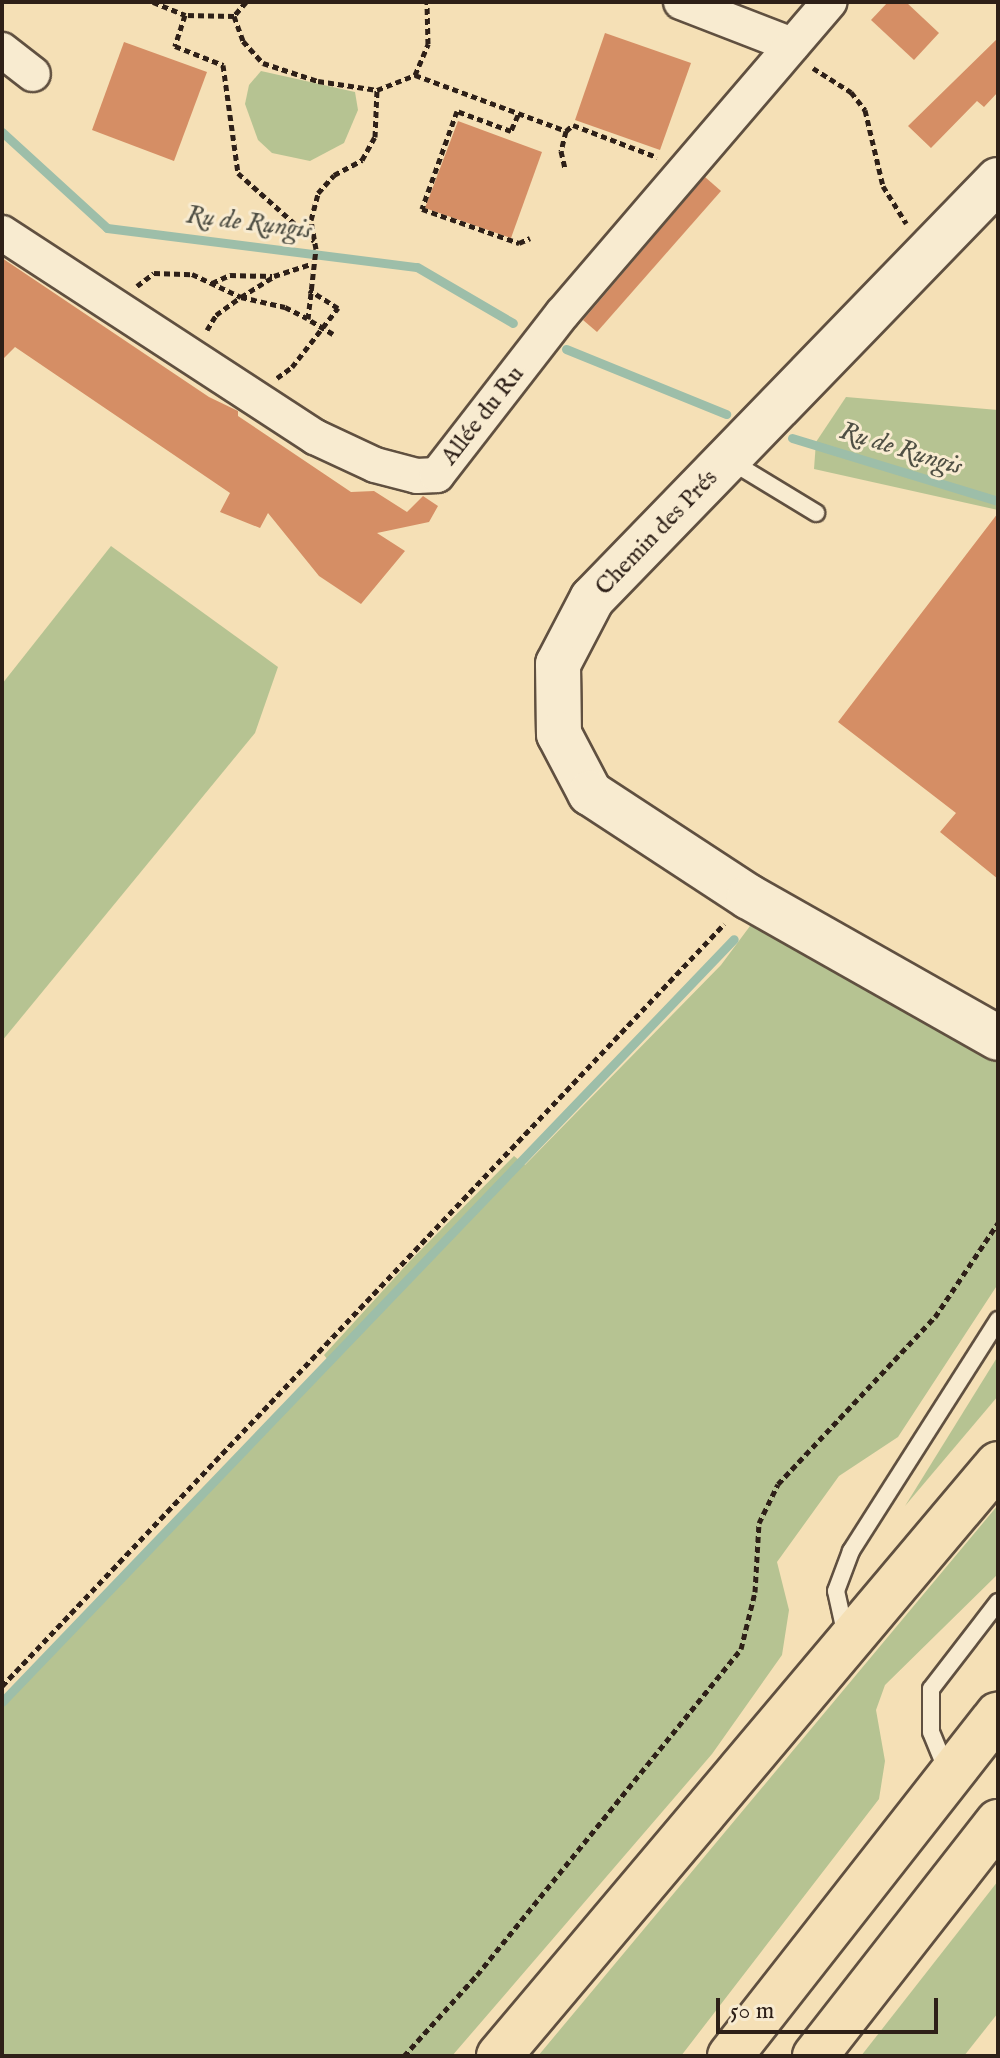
<!DOCTYPE html>
<html>
<head>
<meta charset="utf-8">
<style>
  body { margin:0 }
  #map { position:relative; width:1000px; height:2058px; overflow:hidden; background:#f5e0b6; font-family:"IM FELL English",serif }
  div>[style] { position:absolute }
  .green>* { inset:0; background:#b6c392 }
  .stream>* { height:9px; margin:-4.5px; padding:0 4.5px; transform-origin:4.5px; border-radius:4.5px; background:#9dbea9 }
  .building>* { inset:0; background:#d58e65 }
  .path>* { height:5px; margin-top:-2.5px; transform-origin:0; background:repeating-linear-gradient(90deg,#2e2018 0 6px,transparent 0 10px) }
  .roads { filter:drop-shadow(2px 0 #605040) drop-shadow(-2px 0 #605040) drop-shadow(0 2px #605040) drop-shadow(0 -2px #605040) }
  .lane>* { height:16px; margin:-8px; padding:0 8px; transform-origin:8px; border-radius:8px; background:#f8ebd0 }
  .street>* { height:34px; margin:-17px; padding:0 17px; transform-origin:17px; border-radius:17px; background:#f8ebd0 }
  .secondary>* { height:44px; margin:-22px; padding:0 22px; transform-origin:22px; border-radius:22px; background:#f8ebd0 }
  .highway>* { height:44px; margin:-22px; padding:0 22px; transform-origin:22px; border-radius:22px; background:#f5e0b6 }
  span { translate:-50% -50%; white-space:nowrap; text-align:center; line-height:1.15; -webkit-text-stroke:6px #f8ebd0; paint-order:stroke }
  .street-label { font-size:24px; color:#2e2018 }
  .water-label { font-size:26px; color:#4f4f44; font-style:italic }
  .frame { position:absolute; inset:0; border:4px solid #2e2018; pointer-events:none }
  .scale { position:absolute; left:716px; top:1998px; width:222px; height:36px; box-sizing:border-box; border:4px solid #2e2018; border-top:0; padding-left:10px; font-size:24px; line-height:28px; white-space:nowrap; color:#2e2018; -webkit-text-stroke:6px #f8ebd0; paint-order:stroke }
</style>
</head>
<body>
<div id="map">
  <div class="green">
    <i style="clip-path:polygon(261px 71px,355px 92px,358px 110px,344px 143px,310px 161px,272px 153px,258px 140px,245px 104px,249px 85px)"></i>
    <i style="clip-path:polygon(846px 397px,998px 410px,998px 510px,814px 469px,816px 442px)"></i>
    <i style="clip-path:polygon(111px 546px,278px 667px,255px 733px,2px 1041px,2px 684px)"></i>
    <i style="clip-path:polygon(753px 922px,998px 1056px,998px 1284px,898px 1437px,839px 1476px,777px 1562px,789px 1610px,782px 1655px,712px 1754px,452px 2056px,2px 2056px,2px 1708px,331px 1364px,324px 1355px,410px 1261px,514px 1156px,525px 1165px,721px 965px)"></i>
    <i style="clip-path:polygon(998px 1356px,998px 1396px,905px 1506px)"></i>
    <i style="clip-path:polygon(998px 1505px,998px 1574px,885px 1685px,876px 1710px,885px 1761px,879px 1799px,681px 2056px,538px 2056px)"></i>
    <i style="clip-path:polygon(998px 1881px,998px 2013px,964px 2056px,861px 2056px)"></i>
  </div>
  <div class="stream">
    <i style="left:2px;top:132px;width:142px;rotate:42.4deg"></i>
    <i style="left:107px;top:228px;width:312px;rotate:7.2deg"></i>
    <i style="left:417px;top:267px;width:111px;rotate:30.3deg"></i>
    <i style="left:566px;top:349px;width:173px;rotate:22.1deg"></i>
    <i style="left:792px;top:438px;width:215px;rotate:17deg"></i>
    <i style="left:2px;top:1702px;width:1057px;rotate:-46.19deg"></i>
  </div>
  <div class="building">
    <i style="clip-path:polygon(888px 2px,906px 2px,939px 33px,914px 60px,871px 20px)"></i>
    <i style="clip-path:polygon(605px 33px,691px 63px,660px 150px,575px 120px)"></i>
    <i style="clip-path:polygon(998px 38px,998px 92px,984px 107px,977px 101px,931px 148px,908px 126px)"></i>
    <i style="clip-path:polygon(124px 42px,207px 72px,174px 161px,92px 130px)"></i>
    <i style="clip-path:polygon(458px 121px,542px 152px,511px 238px,425px 208px)"></i>
    <i style="clip-path:polygon(705px 177px,721px 191px,597px 332px,583px 320px)"></i>
    <i style="clip-path:polygon(2px 258px,209px 397px,238px 411px,238px 416px,351px 492px,374px 491px,407px 512px,423px 496px,438px 506px,429px 522px,377px 533px,405px 551px,361px 604px,319px 576px,268px 513px,260px 528px,220px 512px,230px 493px,15px 347px,2px 360px)"></i>
    <i style="clip-path:polygon(998px 513px,998px 879px,940px 832px,956px 813px,838px 722px)"></i>
  </div>
  <div class="path">
    <i style="left:153px;top:2px;width:35px;rotate:22deg"></i>
    <i style="left:246px;top:2px;width:18px;rotate:131deg"></i>
    <i style="left:234px;top:16px;width:27px;rotate:70deg"></i>
    <i style="left:243px;top:41px;width:30px;rotate:48deg"></i>
    <i style="left:263px;top:63px;width:58px;rotate:18.1deg"></i>
    <i style="left:318px;top:81px;width:60px;rotate:8.7deg"></i>
    <i style="left:377px;top:90px;width:41px;rotate:-21.5deg"></i>
    <i style="left:415px;top:75px;width:161px;rotate:20.3deg"></i>
    <i style="left:566px;top:131px;width:21px;rotate:104deg"></i>
    <i style="left:561px;top:151px;width:17px;rotate:77deg"></i>
    <i style="left:234px;top:16px;width:49px;rotate:-178.8deg"></i>
    <i style="left:185px;top:15px;width:33px;rotate:108deg"></i>
    <i style="left:175px;top:46px;width:52px;rotate:21.6deg"></i>
    <i style="left:223px;top:65px;width:109px;rotate:82.1deg"></i>
    <i style="left:238px;top:173px;width:102px;rotate:41.8deg"></i>
    <i style="left:813px;top:68px;width:45px;rotate:32.3deg"></i>
    <i style="left:851px;top:92px;width:23px;rotate:52deg"></i>
    <i style="left:865px;top:110px;width:78px;rotate:76.7deg"></i>
    <i style="left:883px;top:186px;width:44px;rotate:58.1deg"></i>
    <i style="left:415px;top:75px;width:34px;rotate:-67deg"></i>
    <i style="left:428px;top:44px;width:42px;rotate:-91.4deg"></i>
    <i style="left:518px;top:115px;width:17px;rotate:114deg"></i>
    <i style="left:511px;top:131px;width:58px;rotate:-159.7deg"></i>
    <i style="left:457px;top:111px;width:104px;rotate:109.7deg"></i>
    <i style="left:422px;top:209px;width:103px;rotate:19.3deg"></i>
    <i style="left:519px;top:243px;width:12px;rotate:-24deg"></i>
    <i style="left:566px;top:131px;width:9px;rotate:-41deg"></i>
    <i style="left:573px;top:125px;width:90px;rotate:20.9deg"></i>
    <i style="left:212px;top:283px;width:20px;rotate:-24deg"></i>
    <i style="left:230px;top:275px;width:42px;rotate:1.4deg"></i>
    <i style="left:137px;top:286px;width:21px;rotate:-37deg"></i>
    <i style="left:154px;top:273px;width:38px;rotate:2deg"></i>
    <i style="left:192px;top:274px;width:54px;rotate:25.1deg"></i>
    <i style="left:241px;top:297px;width:39px;rotate:-32deg"></i>
    <i style="left:274px;top:276px;width:40px;rotate:-18deg"></i>
    <i style="left:207px;top:330px;width:17px;rotate:-59deg"></i>
    <i style="left:216px;top:315px;width:31px;rotate:-36deg"></i>
    <i style="left:241px;top:297px;width:45px;rotate:12.8deg"></i>
    <i style="left:285px;top:307px;width:25px;rotate:27deg"></i>
    <i style="left:333px;top:334px;width:29px;rotate:-149deg"></i>
    <i style="left:308px;top:319px;width:70px;rotate:-83.5deg"></i>
    <i style="left:316px;top:249px;width:29px;rotate:-100deg"></i>
    <i style="left:311px;top:220px;width:28px;rotate:-75deg"></i>
    <i style="left:318px;top:193px;width:24px;rotate:-48deg"></i>
    <i style="left:334px;top:175px;width:32px;rotate:-28deg"></i>
    <i style="left:362px;top:160px;width:26px;rotate:-61deg"></i>
    <i style="left:375px;top:137px;width:47px;rotate:-87.6deg"></i>
    <i style="left:277px;top:378px;width:19px;rotate:-36deg"></i>
    <i style="left:292px;top:367px;width:75px;rotate:-52.1deg"></i>
    <i style="left:338px;top:308px;width:34px;rotate:-148deg"></i>
    <i style="left:2px;top:1686px;width:1050px;rotate:-46.54deg"></i>
    <i style="left:404px;top:2056px;width:109px;rotate:-48deg"></i>
    <i style="left:477px;top:1975px;width:419px;rotate:-51deg"></i>
    <i style="left:741px;top:1649px;width:59px;rotate:-76.2deg"></i>
    <i style="left:755px;top:1592px;width:69px;rotate:-86.7deg"></i>
    <i style="left:759px;top:1523px;width:43px;rotate:-64deg"></i>
    <i style="left:778px;top:1484px;width:229px;rotate:-46.8deg"></i>
    <i style="left:935px;top:1317px;width:113px;rotate:-56.2deg"></i>
  </div>
  <div class="roads">
    <div class="lane">
      <i style="left:729px;top:460px;width:102px;rotate:31.3deg"></i>
      <i style="left:846px;top:1636px;width:46px;rotate:-102.5deg"></i>
      <i style="left:836px;top:1591px;width:43px;rotate:-69.4deg"></i>
      <i style="left:851px;top:1551px;width:274px;rotate:-57.5deg"></i>
      <i style="left:947px;top:1771px;width:42px;rotate:-112.3deg"></i>
      <i style="left:931px;top:1732px;width:43px;rotate:-90deg"></i>
      <i style="left:931px;top:1689px;width:110px;rotate:-52.4deg"></i>
    </div>
    <div class="street">
      <i style="left:681px;top:2px;width:119px;rotate:21.2deg"></i>
      <i style="left:2px;top:50px;width:39px;rotate:38deg"></i>
      <i style="left:2px;top:233px;width:374px;rotate:33.1deg"></i>
      <i style="left:315px;top:437px;width:66px;rotate:25deg"></i>
      <i style="left:375px;top:465px;width:43px;rotate:14.7deg"></i>
      <i style="left:417px;top:476px;width:20px;rotate:-3deg"></i>
      <i style="left:437px;top:475px;width:204px;rotate:-52.2deg"></i>
      <i style="left:562px;top:314px;width:411px;rotate:-49.4deg"></i>
    </div>
    <div class="secondary">
      <i style="left:998px;top:180px;width:583px;rotate:134.1deg"></i>
      <i style="left:592px;top:599px;width:73px;rotate:117.6deg"></i>
      <i style="left:558px;top:664px;width:70px;rotate:89.2deg"></i>
      <i style="left:559px;top:734px;width:67px;rotate:62.3deg"></i>
      <i style="left:590px;top:793px;width:190px;rotate:33.2deg"></i>
      <i style="left:749px;top:897px;width:286px;rotate:29.5deg"></i>
    </div>
    <div class="highway">
      <i style="left:499px;top:2056px;width:774px;rotate:-49.87deg"></i>
      <i style="left:730px;top:2056px;width:434px;rotate:-51.9deg"></i>
      <i style="left:815px;top:2056px;width:297px;rotate:-52deg"></i>
    </div>
  </div>
  <div class="street-label">
    <span style="left:483px;top:416px;rotate:-52deg">Allée du Ru</span>
    <span style="left:657px;top:533px;rotate:-46deg">Chemin des Prés</span>
  </div>
  <div class="water-label">
    <span style="left:249px;top:223px;rotate:7deg">Ru de Rungis</span>
    <span style="left:901px;top:449px;rotate:17deg">Ru de Rungis</span>
  </div>
  <div class="frame"></div>
  <div class="scale">50 m</div>
</div>
</body>
</html>
